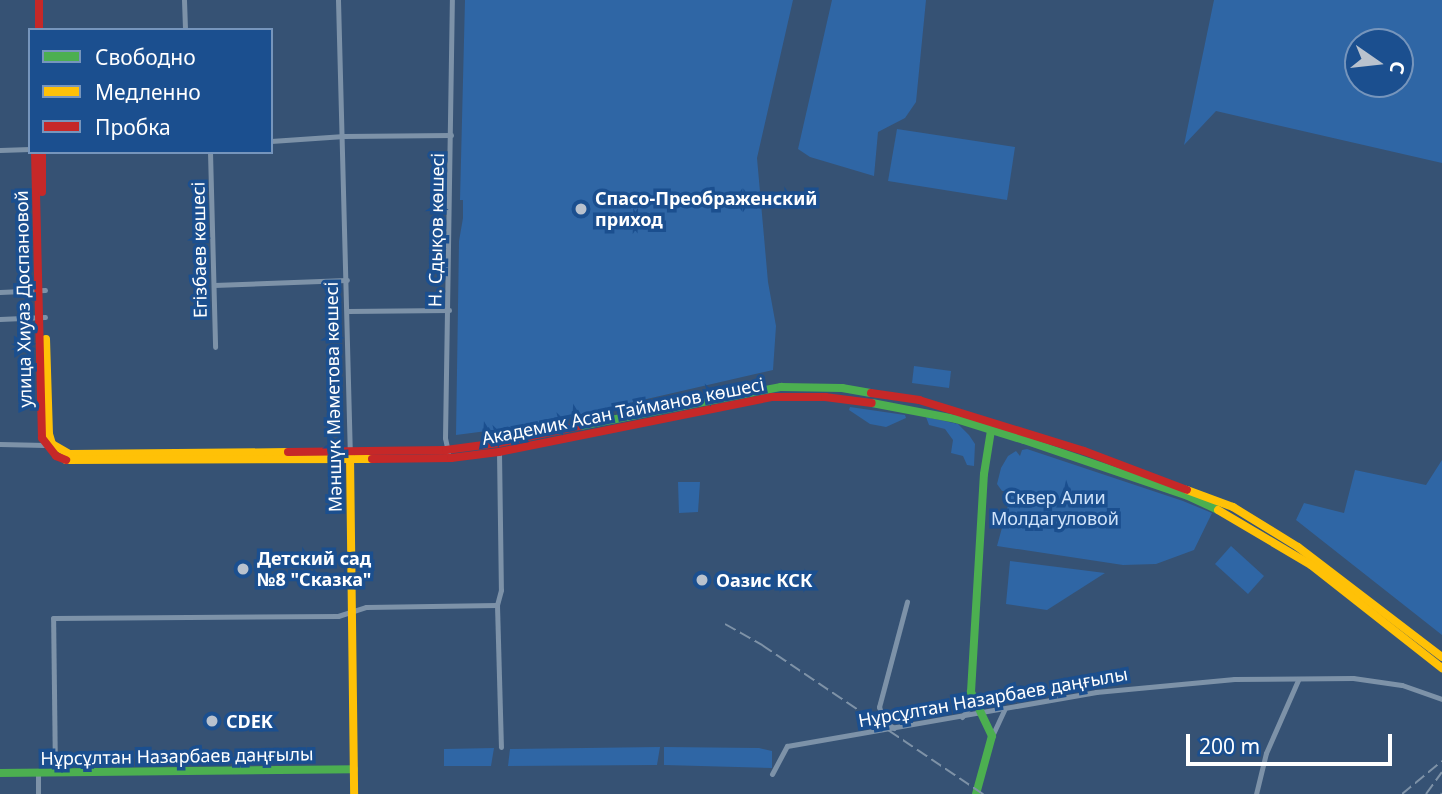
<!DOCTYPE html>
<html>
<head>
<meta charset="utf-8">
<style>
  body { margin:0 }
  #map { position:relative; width:1442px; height:794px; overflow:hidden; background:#365274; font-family:"Noto Sans",sans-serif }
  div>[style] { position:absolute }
  .green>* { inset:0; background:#2f66a5 }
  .street>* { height:5px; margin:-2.5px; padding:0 2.5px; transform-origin:2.5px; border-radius:2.5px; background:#7d92a8 }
  .fast>* { height:8px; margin:-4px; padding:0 4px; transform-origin:4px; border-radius:4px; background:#4caf50 }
  .slow>* { height:8px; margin:-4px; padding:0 4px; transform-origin:4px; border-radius:4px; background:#ffc107 }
  .jam>* { height:8px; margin:-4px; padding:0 4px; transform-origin:4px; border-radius:4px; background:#c62828 }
  .rail>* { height:2px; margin-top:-1px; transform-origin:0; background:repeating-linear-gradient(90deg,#7e92a7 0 12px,transparent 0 17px) }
  .dots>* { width:19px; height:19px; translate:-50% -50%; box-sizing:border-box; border:4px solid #1b4f8f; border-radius:50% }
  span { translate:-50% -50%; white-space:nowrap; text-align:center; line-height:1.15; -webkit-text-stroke:7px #1b4f8f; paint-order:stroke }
  .poi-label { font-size:18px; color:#fff; font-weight:700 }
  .left { translate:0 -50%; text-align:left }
  .street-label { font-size:18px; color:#fff }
  .park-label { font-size:18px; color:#cfe3fa }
  .legend { position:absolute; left:28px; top:28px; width:245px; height:126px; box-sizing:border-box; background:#1b4f8f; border:2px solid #7695bc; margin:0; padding:9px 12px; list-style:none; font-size:21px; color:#fff }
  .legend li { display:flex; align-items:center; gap:14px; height:35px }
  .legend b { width:35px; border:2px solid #7695bc }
  .north { position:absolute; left:1344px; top:28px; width:70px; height:70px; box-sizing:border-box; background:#1b4f8f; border:2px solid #7695bc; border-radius:50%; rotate:104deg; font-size:19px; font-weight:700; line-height:28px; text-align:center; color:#fff }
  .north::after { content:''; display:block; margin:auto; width:24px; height:32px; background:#b9c2ce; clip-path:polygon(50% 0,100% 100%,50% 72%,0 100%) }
  .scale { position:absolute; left:1186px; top:734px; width:206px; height:32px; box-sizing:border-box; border:4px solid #fff; border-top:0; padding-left:9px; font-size:21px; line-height:24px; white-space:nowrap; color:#fff; -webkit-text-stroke:5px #1b4f8f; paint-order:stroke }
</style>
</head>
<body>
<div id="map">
  <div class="green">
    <i style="clip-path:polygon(465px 0,793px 0,757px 158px,768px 282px,776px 326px,773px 370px,534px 425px,456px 435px,459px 241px,463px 218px,463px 200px,460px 200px)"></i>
    <i style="clip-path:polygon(832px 0,926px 0,916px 102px,905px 118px,878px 132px,874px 176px,810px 157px,798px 149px)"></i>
    <i style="clip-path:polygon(evenodd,1214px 0,1442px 0,1442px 163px,1216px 111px,1184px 145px,1214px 0,1358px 42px,1400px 42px,1400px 84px,1358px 84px,1358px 42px)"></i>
    <i style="clip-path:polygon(897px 129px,1015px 147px,1007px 200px,888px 181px)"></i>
    <i style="clip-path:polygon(914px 366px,951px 371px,949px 388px,912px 383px)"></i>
    <i style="clip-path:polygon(850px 407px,905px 415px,906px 418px,886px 427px,870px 424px,849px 410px)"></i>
    <i style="clip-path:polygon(926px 417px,958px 424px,969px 435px,975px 444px,974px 466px,967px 465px,963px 456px,951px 453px,953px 440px,945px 429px,929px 425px)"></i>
    <i style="clip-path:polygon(1027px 449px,1183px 501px,1212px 513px,1194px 550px,1156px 564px,1123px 565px,997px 546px,1012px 491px,1002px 491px,997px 484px,1001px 468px,1008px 456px,1016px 451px,1020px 456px,1022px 450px)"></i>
    <i style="clip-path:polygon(1442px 460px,1442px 635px,1296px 520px,1304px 503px,1344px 513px,1355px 470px,1426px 485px)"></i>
    <i style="clip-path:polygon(678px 482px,700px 482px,698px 512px,679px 513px)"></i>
    <i style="clip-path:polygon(1231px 546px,1264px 576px,1248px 594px,1215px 564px)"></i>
    <i style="clip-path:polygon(1010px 561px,1105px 573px,1047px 610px,1006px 604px)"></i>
    <i style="clip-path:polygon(660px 747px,657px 765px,508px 766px,510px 749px)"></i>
    <i style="clip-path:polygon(664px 747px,759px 748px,772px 751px,772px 768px,664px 765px)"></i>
    <i style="clip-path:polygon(494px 748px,491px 766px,444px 766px,444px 749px)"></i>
  </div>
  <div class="street">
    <i style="left:184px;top:0;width:30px;rotate:88deg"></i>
    <i style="left:338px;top:0;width:451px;rotate:88.5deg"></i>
    <i style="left:271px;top:141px;width:73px;rotate:-3.9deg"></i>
    <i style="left:344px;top:136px;width:107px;rotate:-0.5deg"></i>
    <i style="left:0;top:150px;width:30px;rotate:-2deg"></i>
    <i style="left:210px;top:152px;width:195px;rotate:88.5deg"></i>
    <i style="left:214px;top:285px;width:133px;rotate:-2.2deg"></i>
    <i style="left:0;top:292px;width:45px;rotate:-2.5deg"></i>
    <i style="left:348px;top:311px;width:101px;rotate:-0.6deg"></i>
    <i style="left:0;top:319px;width:45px;rotate:-2.5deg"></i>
    <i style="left:0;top:444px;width:45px;rotate:1.3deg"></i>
    <i style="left:448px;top:452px;width:14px;rotate:-102deg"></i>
    <i style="left:445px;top:438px;width:438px;rotate:-89.1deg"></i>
    <i style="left:499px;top:452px;width:138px;rotate:89.2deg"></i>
    <i style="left:501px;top:590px;width:16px;rotate:105deg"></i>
    <i style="left:497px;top:605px;width:142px;rotate:88.4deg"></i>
    <i style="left:962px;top:717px;width:10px;rotate:-53deg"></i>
    <i style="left:968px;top:709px;width:17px;rotate:-80deg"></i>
    <i style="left:894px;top:728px;width:12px;rotate:-149deg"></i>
    <i style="left:884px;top:722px;width:16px;rotate:-108deg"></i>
    <i style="left:879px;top:707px;width:109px;rotate:-75.1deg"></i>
    <i style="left:992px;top:736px;width:29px;rotate:-65deg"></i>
    <i style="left:55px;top:773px;width:155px;rotate:-90.7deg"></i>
    <i style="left:53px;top:618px;width:285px;rotate:-0.4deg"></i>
    <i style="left:338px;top:616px;width:29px;rotate:-18deg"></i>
    <i style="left:366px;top:607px;width:131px;rotate:-0.9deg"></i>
    <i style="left:772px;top:774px;width:32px;rotate:-62deg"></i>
    <i style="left:787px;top:746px;width:314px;rotate:-9.9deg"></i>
    <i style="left:1096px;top:692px;width:139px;rotate:-5.4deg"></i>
    <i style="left:1234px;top:679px;width:119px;rotate:-0.5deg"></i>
    <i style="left:1353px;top:678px;width:49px;rotate:8.1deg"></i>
    <i style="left:1402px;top:685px;width:42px;rotate:19.3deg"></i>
    <i style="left:38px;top:794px;width:21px;rotate:-90deg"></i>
    <i style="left:1256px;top:794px;width:42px;rotate:-76.3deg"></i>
    <i style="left:1266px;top:753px;width:80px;rotate:-66.3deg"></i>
  </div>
  <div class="fast">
    <i style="left:872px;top:403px;width:86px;rotate:10.8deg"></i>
    <i style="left:956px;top:419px;width:71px;rotate:17.2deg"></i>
    <i style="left:1024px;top:440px;width:171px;rotate:18.8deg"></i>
    <i style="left:1186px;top:495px;width:35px;rotate:25deg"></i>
    <i style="left:580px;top:426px;width:205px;rotate:-11deg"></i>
    <i style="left:781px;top:387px;width:61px;rotate:0.9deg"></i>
    <i style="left:842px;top:388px;width:29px;rotate:10deg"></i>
    <i style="left:0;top:773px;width:354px;rotate:-0.6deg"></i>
    <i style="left:976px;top:794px;width:60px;rotate:-74.6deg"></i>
    <i style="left:992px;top:736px;width:49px;rotate:-115.5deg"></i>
    <i style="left:971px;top:692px;width:218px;rotate:-86.6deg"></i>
    <i style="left:984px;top:474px;width:51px;rotate:-80.9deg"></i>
  </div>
  <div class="slow">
    <i style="left:46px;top:339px;width:95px;rotate:88.2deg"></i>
    <i style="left:49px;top:434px;width:10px;rotate:73deg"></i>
    <i style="left:52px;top:444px;width:20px;rotate:30deg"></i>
    <i style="left:69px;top:454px;width:219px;rotate:-0.5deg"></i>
    <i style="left:350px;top:456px;width:338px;rotate:89.3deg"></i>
    <i style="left:66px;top:460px;width:306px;rotate:-0.2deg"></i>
    <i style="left:1187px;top:490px;width:49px;rotate:20.3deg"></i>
    <i style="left:1233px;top:507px;width:76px;rotate:31.6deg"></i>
    <i style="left:1298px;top:547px;width:181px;rotate:37.4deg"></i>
    <i style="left:1218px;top:510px;width:108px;rotate:30.6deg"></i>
    <i style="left:1311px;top:565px;width:167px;rotate:38.2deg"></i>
  </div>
  <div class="jam">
    <i style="left:39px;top:0;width:30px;rotate:90deg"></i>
    <i style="left:35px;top:152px;width:286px;rotate:88.6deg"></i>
    <i style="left:42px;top:438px;width:23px;rotate:52deg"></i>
    <i style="left:56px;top:456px;width:11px;rotate:22deg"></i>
    <i style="left:42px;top:152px;width:40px;rotate:90deg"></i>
    <i style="left:871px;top:393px;width:49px;rotate:8.3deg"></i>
    <i style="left:919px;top:400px;width:173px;rotate:17.2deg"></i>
    <i style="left:1084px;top:451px;width:110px;rotate:20.7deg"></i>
    <i style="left:288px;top:452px;width:158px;rotate:-0.7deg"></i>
    <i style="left:446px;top:450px;width:53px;rotate:-7.5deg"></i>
    <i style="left:499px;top:443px;width:83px;rotate:-11.9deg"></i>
    <i style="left:372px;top:459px;width:79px;rotate:-0.7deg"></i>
    <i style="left:451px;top:458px;width:48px;rotate:-7.1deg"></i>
    <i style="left:499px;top:452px;width:278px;rotate:-11.4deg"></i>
    <i style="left:772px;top:397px;width:53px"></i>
    <i style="left:825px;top:397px;width:47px;rotate:7.3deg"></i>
  </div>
  <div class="rail">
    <i style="left:725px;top:624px;width:43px;rotate:29.6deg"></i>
    <i style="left:762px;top:645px;width:267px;rotate:34deg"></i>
    <i style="left:1402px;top:794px;width:52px;rotate:-39.5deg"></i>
    <i style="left:1426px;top:794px;width:27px;rotate:-54deg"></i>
    <i style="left:1441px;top:794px;width:1px;rotate:-45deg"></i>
  </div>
  <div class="dots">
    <i style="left:581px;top:209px;background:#b9c2ce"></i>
    <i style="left:243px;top:569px;background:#b9c2ce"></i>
    <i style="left:702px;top:580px;background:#b9c2ce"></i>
    <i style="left:212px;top:721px;background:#b9c2ce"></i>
  </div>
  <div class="poi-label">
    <span class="left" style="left:595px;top:209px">Спасо-Преображенский<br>приход</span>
    <span class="left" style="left:257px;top:569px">Детский сад<br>№8 "Сказка"</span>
    <span class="left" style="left:716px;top:580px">Оазис КСК</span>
    <span class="left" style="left:226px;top:721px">CDEK</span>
  </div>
  <div class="street-label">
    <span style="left:436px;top:230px;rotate:-89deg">Н. Сдықов көшесі</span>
    <span style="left:199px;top:250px;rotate:-91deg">Егізбаев көшесі</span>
    <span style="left:23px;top:299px;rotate:-91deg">улица Хиуаз Доспановой</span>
    <span style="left:333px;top:397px;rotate:-91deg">Мәншүк Мәметова көшесі</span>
    <span style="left:623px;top:411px;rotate:-11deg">Академик Асан Тайманов көшесі</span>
    <span style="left:993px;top:697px;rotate:-10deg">Нұрсұлтан Назарбаев даңғылы</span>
    <span style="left:177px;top:756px;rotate:-1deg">Нұрсұлтан Назарбаев даңғылы</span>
  </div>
  <div class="park-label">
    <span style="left:1055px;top:508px">Сквер Алии<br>Молдагуловой</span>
  </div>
  <ul class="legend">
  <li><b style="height:9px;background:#4caf50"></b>Свободно</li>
  <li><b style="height:9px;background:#ffc107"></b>Медленно</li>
  <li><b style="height:9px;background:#c62828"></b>Пробка</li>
  </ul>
  <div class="north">С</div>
  <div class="scale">200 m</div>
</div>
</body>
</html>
